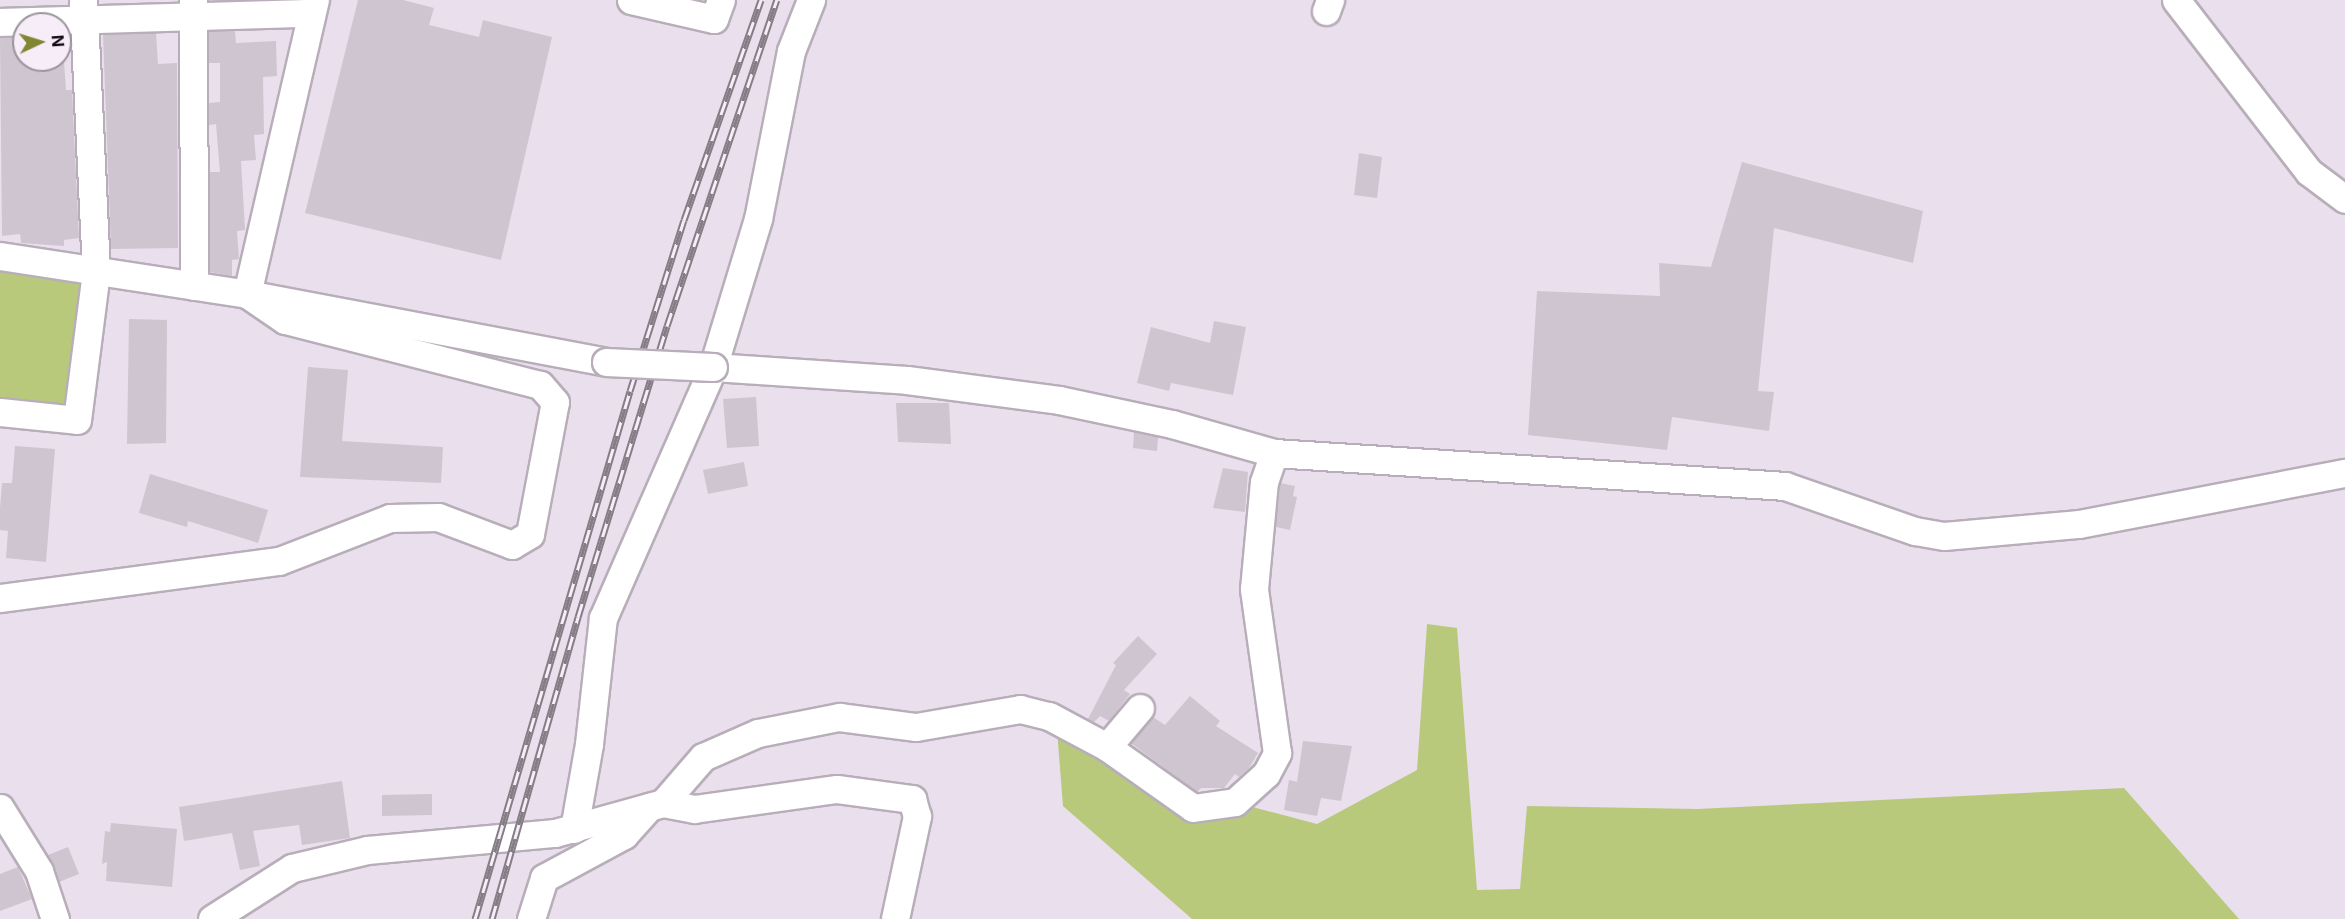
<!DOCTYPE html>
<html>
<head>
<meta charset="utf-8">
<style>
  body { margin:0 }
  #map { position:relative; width:2345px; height:919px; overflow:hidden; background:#eadfec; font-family:Inter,sans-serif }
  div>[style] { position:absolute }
  .green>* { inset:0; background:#b8c97c }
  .building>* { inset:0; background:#cfc5d1 }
  .roads { filter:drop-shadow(2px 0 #b8aeb9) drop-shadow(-2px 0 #b8aeb9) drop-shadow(0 2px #b8aeb9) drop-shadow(0 -2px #b8aeb9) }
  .street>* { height:27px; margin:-13.5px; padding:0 13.5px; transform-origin:13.5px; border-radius:13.5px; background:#fff }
  .rail>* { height:7px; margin-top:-3.5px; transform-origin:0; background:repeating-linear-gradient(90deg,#f7edf9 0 14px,#857d86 0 28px); box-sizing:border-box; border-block:2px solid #857d86 }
  .bridges { filter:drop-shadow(2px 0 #b8aeb9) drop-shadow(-2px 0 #b8aeb9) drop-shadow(0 2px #b8aeb9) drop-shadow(0 -2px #b8aeb9) }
  .street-bridge>* { height:27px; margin:-13.5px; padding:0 13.5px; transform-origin:13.5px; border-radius:13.5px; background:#fff }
  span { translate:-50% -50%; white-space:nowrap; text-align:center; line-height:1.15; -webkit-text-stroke:5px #f7edf9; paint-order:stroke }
  .north { position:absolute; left:12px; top:12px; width:60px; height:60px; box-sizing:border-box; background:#f7edf9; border:2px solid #9a939b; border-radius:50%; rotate:86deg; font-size:16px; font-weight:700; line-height:24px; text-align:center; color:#0f0b0f }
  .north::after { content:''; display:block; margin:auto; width:21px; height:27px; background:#818631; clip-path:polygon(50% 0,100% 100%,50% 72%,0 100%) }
</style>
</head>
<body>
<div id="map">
  <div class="green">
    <i style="clip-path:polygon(0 263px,96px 271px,69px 403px,52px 411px,0 404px)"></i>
    <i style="clip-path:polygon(1427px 624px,1457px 628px,1477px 890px,1520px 889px,1527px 806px,1697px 809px,2124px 788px,2239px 919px,1192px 919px,1063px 806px,1057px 730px,1179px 816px,1245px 805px,1317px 824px,1417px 770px)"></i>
  </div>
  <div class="building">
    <i style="clip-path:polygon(358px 0,403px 0,434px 8px,429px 25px,479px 37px,483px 20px,552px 37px,501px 260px,305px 213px)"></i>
    <i style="clip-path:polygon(235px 31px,236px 43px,276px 41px,277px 76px,263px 77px,264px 134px,254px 135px,256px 160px,241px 161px,245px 230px,237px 231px,239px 259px,232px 260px,232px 276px,210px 272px,209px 172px,220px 172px,216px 124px,209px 125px,209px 103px,220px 102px,220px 63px,209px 63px,209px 32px)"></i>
    <i style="clip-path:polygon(156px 33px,158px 64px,177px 63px,178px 248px,111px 249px,103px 35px)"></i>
    <i style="clip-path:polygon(23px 37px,26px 65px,64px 62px,66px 90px,72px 90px,79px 238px,64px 240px,64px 246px,21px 243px,20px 234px,2px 236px,0 38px)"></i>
    <i style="clip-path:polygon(1359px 153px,1382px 157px,1377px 198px,1354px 195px)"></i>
    <i style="clip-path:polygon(1742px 162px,1923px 211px,1913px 263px,1774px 228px,1758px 391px,1774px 392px,1769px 431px,1672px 417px,1667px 450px,1528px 435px,1537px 291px,1660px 296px,1659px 263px,1711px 267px)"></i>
    <i style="clip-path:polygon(129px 319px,167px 320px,166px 443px,127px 444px)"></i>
    <i style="clip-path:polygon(1214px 321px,1246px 327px,1233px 395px,1171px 383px,1169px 391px,1137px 383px,1151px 327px,1210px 343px)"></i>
    <i style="clip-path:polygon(308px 367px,348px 370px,342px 441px,443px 447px,441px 483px,300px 477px)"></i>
    <i style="clip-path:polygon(756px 397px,759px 446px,727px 448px,723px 399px)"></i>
    <i style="clip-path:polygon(896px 403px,949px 403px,951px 444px,898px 442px)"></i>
    <i style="clip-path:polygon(1134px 432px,1158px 437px,1157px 451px,1133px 448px)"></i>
    <i style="clip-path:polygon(15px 446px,55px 449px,46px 562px,6px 558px,8px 531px,0 530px,0 508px,2px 483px,12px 483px)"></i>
    <i style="clip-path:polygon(744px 462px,748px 486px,708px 494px,703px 470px)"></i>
    <i style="clip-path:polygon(1223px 468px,1248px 472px,1245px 512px,1213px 508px)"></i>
    <i style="clip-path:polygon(150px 474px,268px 510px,258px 543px,188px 521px,187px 527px,139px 513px)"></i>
    <i style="clip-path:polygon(1280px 483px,1295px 486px,1293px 496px,1297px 497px,1290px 530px,1276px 527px)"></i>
    <i style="clip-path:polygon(1138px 636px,1157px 654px,1124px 690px,1130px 694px,1109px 721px,1100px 716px,1094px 722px,1088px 719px,1116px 665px,1113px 663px)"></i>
    <i style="clip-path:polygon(1190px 696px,1220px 721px,1216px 726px,1258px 753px,1249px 768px,1239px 777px,1235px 774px,1224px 788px,1201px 788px,1197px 792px,1131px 743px,1153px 717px,1165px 725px)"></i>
    <i style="clip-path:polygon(1303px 741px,1352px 746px,1341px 801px,1321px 798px,1317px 816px,1284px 810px,1289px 780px,1297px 782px)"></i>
    <i style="clip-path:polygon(342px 781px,350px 838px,302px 845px,299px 825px,253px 831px,260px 866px,240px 870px,232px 833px,184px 841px,179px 807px)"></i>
    <i style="clip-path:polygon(432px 794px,432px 815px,382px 816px,382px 795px)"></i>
    <i style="clip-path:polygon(111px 823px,177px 829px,172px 887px,106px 881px,107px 862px,102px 864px,105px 831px,110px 832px)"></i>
    <i style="clip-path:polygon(68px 847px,79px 874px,59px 882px,48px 855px)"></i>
    <i style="clip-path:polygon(18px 867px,32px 899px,0 911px,0 874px)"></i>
  </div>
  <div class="roads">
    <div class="street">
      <i style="left:193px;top:0;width:286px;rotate:89.8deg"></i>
      <i style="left:631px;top:0;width:85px;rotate:12.9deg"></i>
      <i style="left:714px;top:19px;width:20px;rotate:-70deg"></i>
      <i style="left:2176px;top:0;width:217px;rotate:52.3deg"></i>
      <i style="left:2309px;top:172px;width:45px;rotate:36.9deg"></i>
      <i style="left:1326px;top:11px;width:12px;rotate:-70deg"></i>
      <i style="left:0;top:22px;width:311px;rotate:-1.7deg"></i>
      <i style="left:0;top:256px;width:250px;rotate:8.7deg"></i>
      <i style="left:247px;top:294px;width:365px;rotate:10.7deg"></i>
      <i style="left:713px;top:367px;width:194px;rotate:3.8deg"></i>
      <i style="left:907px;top:380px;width:153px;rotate:7.5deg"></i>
      <i style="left:1059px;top:400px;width:116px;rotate:12deg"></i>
      <i style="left:1172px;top:424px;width:106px;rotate:15.9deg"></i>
      <i style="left:1274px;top:453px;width:512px;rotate:3.69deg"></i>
      <i style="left:1785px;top:486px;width:138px;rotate:19.1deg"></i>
      <i style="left:1915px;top:531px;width:29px;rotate:10deg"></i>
      <i style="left:1944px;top:536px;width:136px;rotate:-5.1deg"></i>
      <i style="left:2079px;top:524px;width:271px;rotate:-10.9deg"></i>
      <i style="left:0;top:412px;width:77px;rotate:5.9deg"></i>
      <i style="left:77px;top:420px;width:150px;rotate:-82.7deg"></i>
      <i style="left:96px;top:271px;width:271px;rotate:-92.7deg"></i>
      <i style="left:0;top:598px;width:281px;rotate:-7.6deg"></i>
      <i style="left:279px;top:561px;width:119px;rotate:-21.2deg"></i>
      <i style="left:390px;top:518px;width:48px;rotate:-1.2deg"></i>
      <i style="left:438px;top:517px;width:79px;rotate:20.7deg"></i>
      <i style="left:512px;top:545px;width:21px;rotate:-31deg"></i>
      <i style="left:530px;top:534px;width:134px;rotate:-79.3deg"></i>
      <i style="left:555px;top:402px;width:23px;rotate:-131deg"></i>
      <i style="left:540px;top:385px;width:263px;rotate:-165.7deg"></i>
      <i style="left:285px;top:320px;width:46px;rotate:-145.6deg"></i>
      <i style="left:247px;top:294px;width:302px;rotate:-77deg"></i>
      <i style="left:1107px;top:747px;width:51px;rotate:-49.8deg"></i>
      <i style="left:663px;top:803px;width:32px;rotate:11deg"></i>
      <i style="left:694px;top:809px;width:144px;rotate:-8deg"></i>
      <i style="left:837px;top:789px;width:76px;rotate:7.6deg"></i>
      <i style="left:912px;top:799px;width:18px;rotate:74deg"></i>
      <i style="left:917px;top:816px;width:105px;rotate:102.1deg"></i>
      <i style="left:0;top:808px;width:74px;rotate:58.2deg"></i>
      <i style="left:39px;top:871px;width:51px;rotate:71.6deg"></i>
      <i style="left:574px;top:829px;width:86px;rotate:-80deg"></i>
      <i style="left:589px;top:744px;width:127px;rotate:-83.7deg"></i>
      <i style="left:603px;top:618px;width:274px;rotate:-66.3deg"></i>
      <i style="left:713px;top:367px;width:155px;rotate:-73.1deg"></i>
      <i style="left:758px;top:219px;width:171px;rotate:-78.9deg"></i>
      <i style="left:791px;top:51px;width:55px;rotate:-68.6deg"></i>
      <i style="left:212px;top:919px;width:95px;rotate:-32.5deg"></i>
      <i style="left:292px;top:868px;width:77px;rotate:-13.5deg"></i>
      <i style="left:367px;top:850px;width:189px;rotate:-5.2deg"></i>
      <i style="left:555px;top:833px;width:112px;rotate:-15.5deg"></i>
      <i style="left:663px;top:803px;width:61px;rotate:-49deg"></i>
      <i style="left:703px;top:757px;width:60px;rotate:-23.6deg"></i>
      <i style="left:758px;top:733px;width:83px;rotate:-11.2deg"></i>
      <i style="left:839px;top:717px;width:78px;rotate:7.4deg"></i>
      <i style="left:916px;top:727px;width:106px;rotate:-9.8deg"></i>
      <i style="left:1020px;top:709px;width:30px;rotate:14deg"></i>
      <i style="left:1049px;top:716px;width:66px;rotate:28.1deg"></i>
      <i style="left:1107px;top:747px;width:105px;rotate:35.3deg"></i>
      <i style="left:1193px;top:808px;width:42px;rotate:-8.1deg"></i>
      <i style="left:1235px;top:802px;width:42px;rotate:-42.1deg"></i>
      <i style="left:1266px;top:774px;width:24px;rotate:-62deg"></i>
      <i style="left:1277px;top:753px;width:166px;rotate:-98deg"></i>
      <i style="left:1254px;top:589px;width:107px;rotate:-84.7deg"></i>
      <i style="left:1264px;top:482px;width:31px;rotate:-71deg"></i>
      <i style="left:531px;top:919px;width:43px;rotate:-72.4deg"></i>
      <i style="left:544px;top:878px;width:91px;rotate:-28.3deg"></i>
      <i style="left:624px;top:835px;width:38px;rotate:-48deg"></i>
    </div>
  </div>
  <div class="rail">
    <i style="left:475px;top:919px;width:550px;rotate:-73.64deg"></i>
    <i style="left:630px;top:391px;width:179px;rotate:-72.5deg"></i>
    <i style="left:684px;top:220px;width:233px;rotate:-70.7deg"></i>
    <i style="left:492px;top:919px;width:314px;rotate:-74.1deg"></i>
    <i style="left:578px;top:617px;width:304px;rotate:-73deg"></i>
    <i style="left:667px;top:326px;width:344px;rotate:-71.4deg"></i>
  </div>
  <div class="bridges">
    <div class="street-bridge">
      <i style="left:606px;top:362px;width:107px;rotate:2.7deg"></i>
    </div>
  </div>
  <div class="north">N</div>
</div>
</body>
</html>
